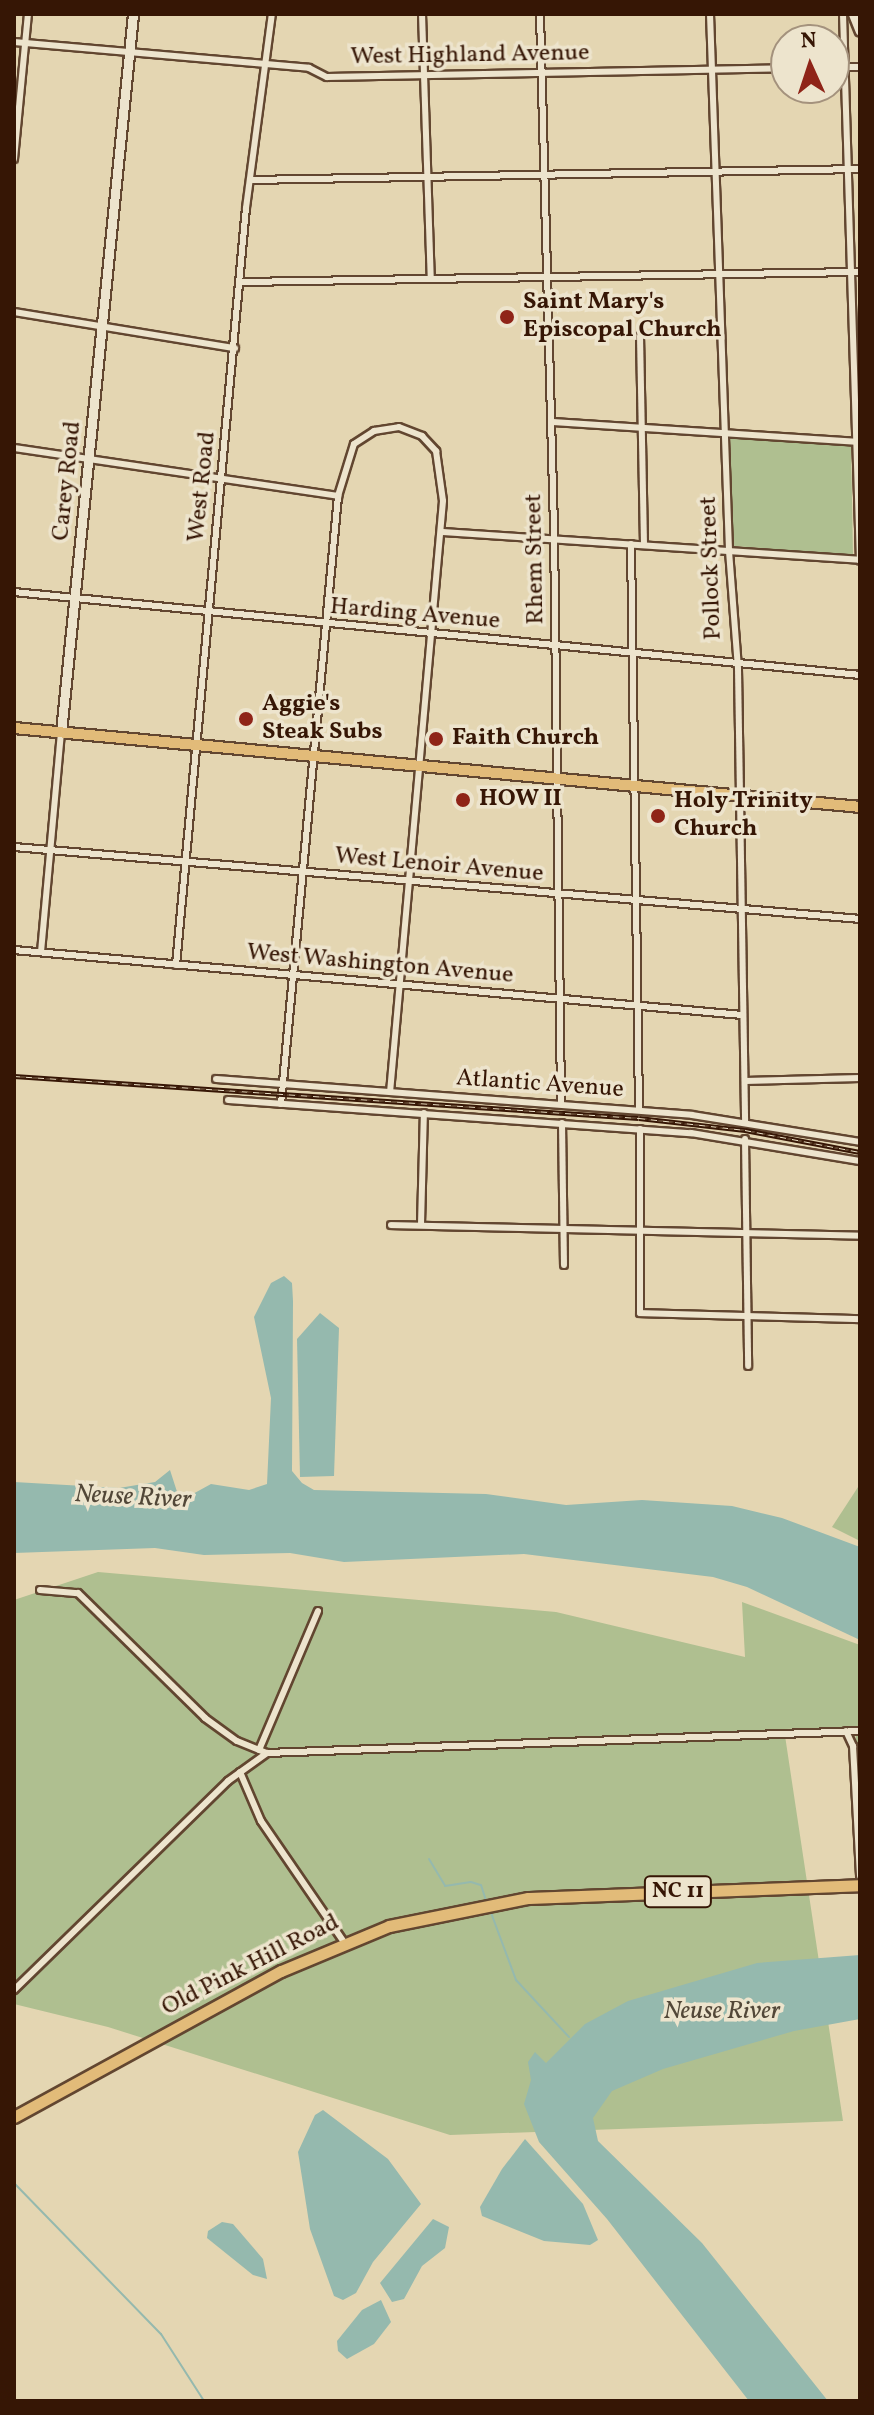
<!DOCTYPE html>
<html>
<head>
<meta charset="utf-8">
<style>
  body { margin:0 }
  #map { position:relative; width:874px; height:2415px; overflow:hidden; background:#e4d6b2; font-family:Vollkorn,serif }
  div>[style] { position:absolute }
  .green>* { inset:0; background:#afbf90 }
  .water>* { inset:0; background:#95b9ae }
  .stream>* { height:2px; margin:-1px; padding:0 1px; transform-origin:1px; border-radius:1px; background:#95b9ae }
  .roads { filter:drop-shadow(2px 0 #624630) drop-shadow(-2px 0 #624630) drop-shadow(0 2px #624630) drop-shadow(0 -2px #624630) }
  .street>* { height:6px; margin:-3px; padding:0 3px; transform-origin:3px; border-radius:3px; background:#ede4cd }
  .secondary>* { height:9px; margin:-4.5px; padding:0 4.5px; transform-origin:4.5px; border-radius:4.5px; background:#ede4cd }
  .primary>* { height:10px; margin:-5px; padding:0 5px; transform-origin:5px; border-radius:5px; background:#e2bb79 }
  .highway>* { height:11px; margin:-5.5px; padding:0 5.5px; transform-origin:5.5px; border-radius:5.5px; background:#e2bb79 }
  .rail>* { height:5px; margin-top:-2.5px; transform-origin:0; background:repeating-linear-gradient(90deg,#ede4cd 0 6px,#361605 0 12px); box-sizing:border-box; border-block:2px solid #361605 }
  .dots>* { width:22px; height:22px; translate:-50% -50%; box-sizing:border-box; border:4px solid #ede4cd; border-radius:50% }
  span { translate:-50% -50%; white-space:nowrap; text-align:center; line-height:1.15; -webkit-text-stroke:7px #ede4cd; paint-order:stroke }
  .shield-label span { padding:2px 6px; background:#ede4cd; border:2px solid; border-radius:6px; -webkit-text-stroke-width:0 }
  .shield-label { font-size:22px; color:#361605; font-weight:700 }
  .street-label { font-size:24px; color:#361605 }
  .poi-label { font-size:24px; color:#361605; font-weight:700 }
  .left { translate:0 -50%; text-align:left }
  .water-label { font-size:26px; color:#524738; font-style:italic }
  .frame { position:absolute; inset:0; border:16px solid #361605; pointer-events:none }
  .north { position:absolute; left:770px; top:24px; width:80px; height:80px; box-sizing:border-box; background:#ede4cd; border:2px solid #a4927d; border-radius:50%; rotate:357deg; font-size:22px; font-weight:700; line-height:32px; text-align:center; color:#361605 }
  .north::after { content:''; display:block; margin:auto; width:28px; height:36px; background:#8f2418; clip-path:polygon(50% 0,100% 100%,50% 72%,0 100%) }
</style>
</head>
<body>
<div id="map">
  <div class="green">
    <i style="clip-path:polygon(730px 437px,851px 445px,853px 555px,733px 546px)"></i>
    <i style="clip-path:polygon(860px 1484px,860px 1541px,832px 1527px)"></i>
    <i style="clip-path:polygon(98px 1572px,556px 1612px,745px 1657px,742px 1602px,860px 1645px,860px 1788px,855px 1727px,784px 1729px,843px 2121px,450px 2135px,108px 2027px,14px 2004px,14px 1600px)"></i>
  </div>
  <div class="water">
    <i style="clip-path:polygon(284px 1276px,292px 1283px,293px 1301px,292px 1471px,302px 1483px,314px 1490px,486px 1494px,566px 1505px,642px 1500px,732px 1506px,782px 1518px,860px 1547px,860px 1640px,747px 1587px,713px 1577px,524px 1554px,344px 1562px,290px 1553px,204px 1555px,155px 1548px,14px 1553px,14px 1482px,119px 1488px,155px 1482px,170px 1470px,180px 1501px,211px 1484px,249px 1490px,267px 1484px,271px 1398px,254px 1317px,271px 1283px)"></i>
    <i style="clip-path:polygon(320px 1313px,339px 1328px,334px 1476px,300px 1477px,297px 1339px)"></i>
    <i style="clip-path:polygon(860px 1955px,860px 2019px,794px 2031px,663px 2069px,612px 2091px,593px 2118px,598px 2141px,702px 2243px,828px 2401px,749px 2401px,607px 2219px,539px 2142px,524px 2104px,531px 2080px,528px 2062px,535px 2052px,546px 2063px,585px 2024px,628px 2001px,757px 1963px)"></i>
    <i style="clip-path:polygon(323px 2110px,388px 2159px,421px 2204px,373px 2262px,356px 2293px,343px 2300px,334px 2296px,310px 2229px,298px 2152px,315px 2115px)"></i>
    <i style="clip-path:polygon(525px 2139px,583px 2204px,598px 2240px,590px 2245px,544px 2241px,482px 2216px,480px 2207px,502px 2169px)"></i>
    <i style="clip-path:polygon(433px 2219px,449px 2227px,445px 2248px,422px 2266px,404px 2299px,392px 2302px,380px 2283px)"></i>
    <i style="clip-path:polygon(222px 2222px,233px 2224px,263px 2259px,267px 2279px,253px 2275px,207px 2238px,208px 2231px)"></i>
    <i style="clip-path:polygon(381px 2300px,391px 2322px,374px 2344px,347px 2359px,338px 2351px,337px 2341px,362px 2310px)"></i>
  </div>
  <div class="stream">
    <i style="left:429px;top:1859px;width:31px;rotate:59deg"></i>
    <i style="left:445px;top:1886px;width:26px;rotate:-9deg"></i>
    <i style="left:471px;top:1882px;width:10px;rotate:17deg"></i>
    <i style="left:481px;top:1885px;width:16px;rotate:72deg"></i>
    <i style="left:490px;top:1910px;width:75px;rotate:69.6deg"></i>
    <i style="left:516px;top:1980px;width:78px;rotate:47.1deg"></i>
    <i style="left:14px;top:2183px;width:211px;rotate:45.8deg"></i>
    <i style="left:161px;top:2334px;width:80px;rotate:57.3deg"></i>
  </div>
  <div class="roads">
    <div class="street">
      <i style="left:422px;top:14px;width:265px;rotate:88.1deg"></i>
      <i style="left:540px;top:14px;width:515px;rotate:88.44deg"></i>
      <i style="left:554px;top:529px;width:575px;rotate:89.3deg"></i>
      <i style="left:710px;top:14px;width:537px;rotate:87.97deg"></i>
      <i style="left:729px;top:551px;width:118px;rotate:85.6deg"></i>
      <i style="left:738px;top:669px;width:452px;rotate:89.1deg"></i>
      <i style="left:843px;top:14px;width:547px;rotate:88.22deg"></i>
      <i style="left:14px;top:42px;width:296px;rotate:5deg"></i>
      <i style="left:309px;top:68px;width:20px;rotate:27deg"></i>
      <i style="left:327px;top:77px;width:459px;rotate:-1.1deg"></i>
      <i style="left:834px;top:67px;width:26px"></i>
      <i style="left:14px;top:159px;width:146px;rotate:-84.5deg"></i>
      <i style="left:250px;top:180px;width:610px;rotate:-1.03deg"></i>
      <i style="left:241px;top:282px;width:619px;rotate:-0.93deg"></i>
      <i style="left:14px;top:312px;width:224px;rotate:9.3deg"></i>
      <i style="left:640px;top:336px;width:208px;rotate:88.9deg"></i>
      <i style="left:552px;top:422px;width:309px;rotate:3.7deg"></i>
      <i style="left:14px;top:448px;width:328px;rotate:8.4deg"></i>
      <i style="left:442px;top:532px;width:419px;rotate:3.8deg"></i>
      <i style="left:631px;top:544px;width:566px;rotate:89.19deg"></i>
      <i style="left:14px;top:592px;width:850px;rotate:5.6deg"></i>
      <i style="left:14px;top:847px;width:849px;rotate:4.86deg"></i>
      <i style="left:14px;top:950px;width:732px;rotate:5.1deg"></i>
      <i style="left:41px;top:952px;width:221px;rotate:-84.8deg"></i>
      <i style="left:176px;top:965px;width:760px;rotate:-84.72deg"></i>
      <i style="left:246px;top:208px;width:196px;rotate:-82.4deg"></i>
      <i style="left:216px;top:1079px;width:477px;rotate:4.3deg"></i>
      <i style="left:692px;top:1115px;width:170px;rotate:9.1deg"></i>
      <i style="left:745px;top:1081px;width:115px;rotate:-1.5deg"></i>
      <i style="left:228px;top:1100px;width:464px;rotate:4.1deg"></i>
      <i style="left:691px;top:1133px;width:171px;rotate:9.4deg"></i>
      <i style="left:281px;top:1104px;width:611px;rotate:-84.64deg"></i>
      <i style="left:338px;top:496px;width:54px;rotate:-72.9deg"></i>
      <i style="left:354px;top:444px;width:24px;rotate:-33deg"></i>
      <i style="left:374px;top:431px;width:25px;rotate:-9deg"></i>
      <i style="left:399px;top:427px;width:25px;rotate:21deg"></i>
      <i style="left:422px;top:436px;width:21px;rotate:47deg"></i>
      <i style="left:436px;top:451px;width:50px;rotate:82deg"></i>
      <i style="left:443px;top:501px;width:593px;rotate:95.12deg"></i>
      <i style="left:562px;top:1123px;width:142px;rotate:89.2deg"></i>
      <i style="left:640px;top:1129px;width:184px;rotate:90deg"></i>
      <i style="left:640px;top:1313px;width:220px;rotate:1.6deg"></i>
      <i style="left:745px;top:1139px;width:227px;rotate:89.2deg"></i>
      <i style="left:421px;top:1224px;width:111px;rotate:-88.5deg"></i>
      <i style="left:391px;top:1225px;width:469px;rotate:1.3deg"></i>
      <i style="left:40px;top:1590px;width:38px;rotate:5deg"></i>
      <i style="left:78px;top:1593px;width:178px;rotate:44.5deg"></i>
      <i style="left:205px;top:1718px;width:39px;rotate:36deg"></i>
      <i style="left:237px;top:1741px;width:32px;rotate:22deg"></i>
      <i style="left:846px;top:1731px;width:17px;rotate:65deg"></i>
      <i style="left:853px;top:1746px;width:130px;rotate:86.9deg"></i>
      <i style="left:259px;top:1750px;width:151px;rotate:-67deg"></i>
      <i style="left:240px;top:1772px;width:53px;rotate:66.8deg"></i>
      <i style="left:261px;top:1821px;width:147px;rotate:55.6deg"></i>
      <i style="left:14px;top:1990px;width:299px;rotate:-44.3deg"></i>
      <i style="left:228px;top:1781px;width:48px;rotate:-35.7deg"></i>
      <i style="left:267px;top:1753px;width:593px;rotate:-2.12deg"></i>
    </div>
    <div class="secondary">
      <i style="left:853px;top:14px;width:18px;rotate:68deg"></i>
      <i style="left:61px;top:732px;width:722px;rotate:-84.27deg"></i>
    </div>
    <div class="primary">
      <i style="left:14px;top:728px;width:850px;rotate:5.33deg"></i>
    </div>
    <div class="highway">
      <i style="left:14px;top:2117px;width:304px;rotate:-28.7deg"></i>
      <i style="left:281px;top:1971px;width:117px;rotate:-22.6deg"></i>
      <i style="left:389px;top:1926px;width:142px;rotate:-11.4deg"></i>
      <i style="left:528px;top:1898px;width:332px;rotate:-2.2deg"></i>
    </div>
  </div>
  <div class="rail">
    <i style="left:14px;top:1076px;width:626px;rotate:3.84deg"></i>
    <i style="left:639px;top:1118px;width:107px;rotate:6.5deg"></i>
    <i style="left:745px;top:1130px;width:117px;rotate:10.8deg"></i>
  </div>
  <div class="dots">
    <i style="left:507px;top:317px;background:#8f2418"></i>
    <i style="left:246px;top:719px;background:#8f2418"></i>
    <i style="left:436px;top:739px;background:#8f2418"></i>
    <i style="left:463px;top:800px;background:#8f2418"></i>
    <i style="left:658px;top:816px;background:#8f2418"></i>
  </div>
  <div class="shield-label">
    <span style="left:678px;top:1892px">NC 11</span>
  </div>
  <div class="street-label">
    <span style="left:470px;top:56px;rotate:-1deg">West Highland Avenue</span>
    <span style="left:68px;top:481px;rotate:-84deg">Carey Road</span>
    <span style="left:203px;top:487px;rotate:-84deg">West Road</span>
    <span style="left:536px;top:559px;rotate:-91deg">Rhem Street</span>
    <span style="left:712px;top:568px;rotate:-92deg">Pollock Street</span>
    <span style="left:415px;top:615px;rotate:5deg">Harding Avenue</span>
    <span style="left:439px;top:866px;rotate:5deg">West Lenoir Avenue</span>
    <span style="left:380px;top:965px;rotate:5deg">West Washington Avenue</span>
    <span style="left:540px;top:1085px;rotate:4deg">Atlantic Avenue</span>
    <span style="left:251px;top:1966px;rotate:-27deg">Old Pink Hill Road</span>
  </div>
  <div class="poi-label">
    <span class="left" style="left:523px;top:317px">Saint Mary's<br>Episcopal Church</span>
    <span class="left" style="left:262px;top:719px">Aggie's<br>Steak Subs</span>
    <span class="left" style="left:452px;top:739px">Faith Church</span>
    <span class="left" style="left:479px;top:800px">HOW II</span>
    <span class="left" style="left:674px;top:816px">Holy Trinity<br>Church</span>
  </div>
  <div class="water-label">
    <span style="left:133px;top:1498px;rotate:3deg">Neuse River</span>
    <span style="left:722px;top:2012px">Neuse River</span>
  </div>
  <div class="frame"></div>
  <div class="north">N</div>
</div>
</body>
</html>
